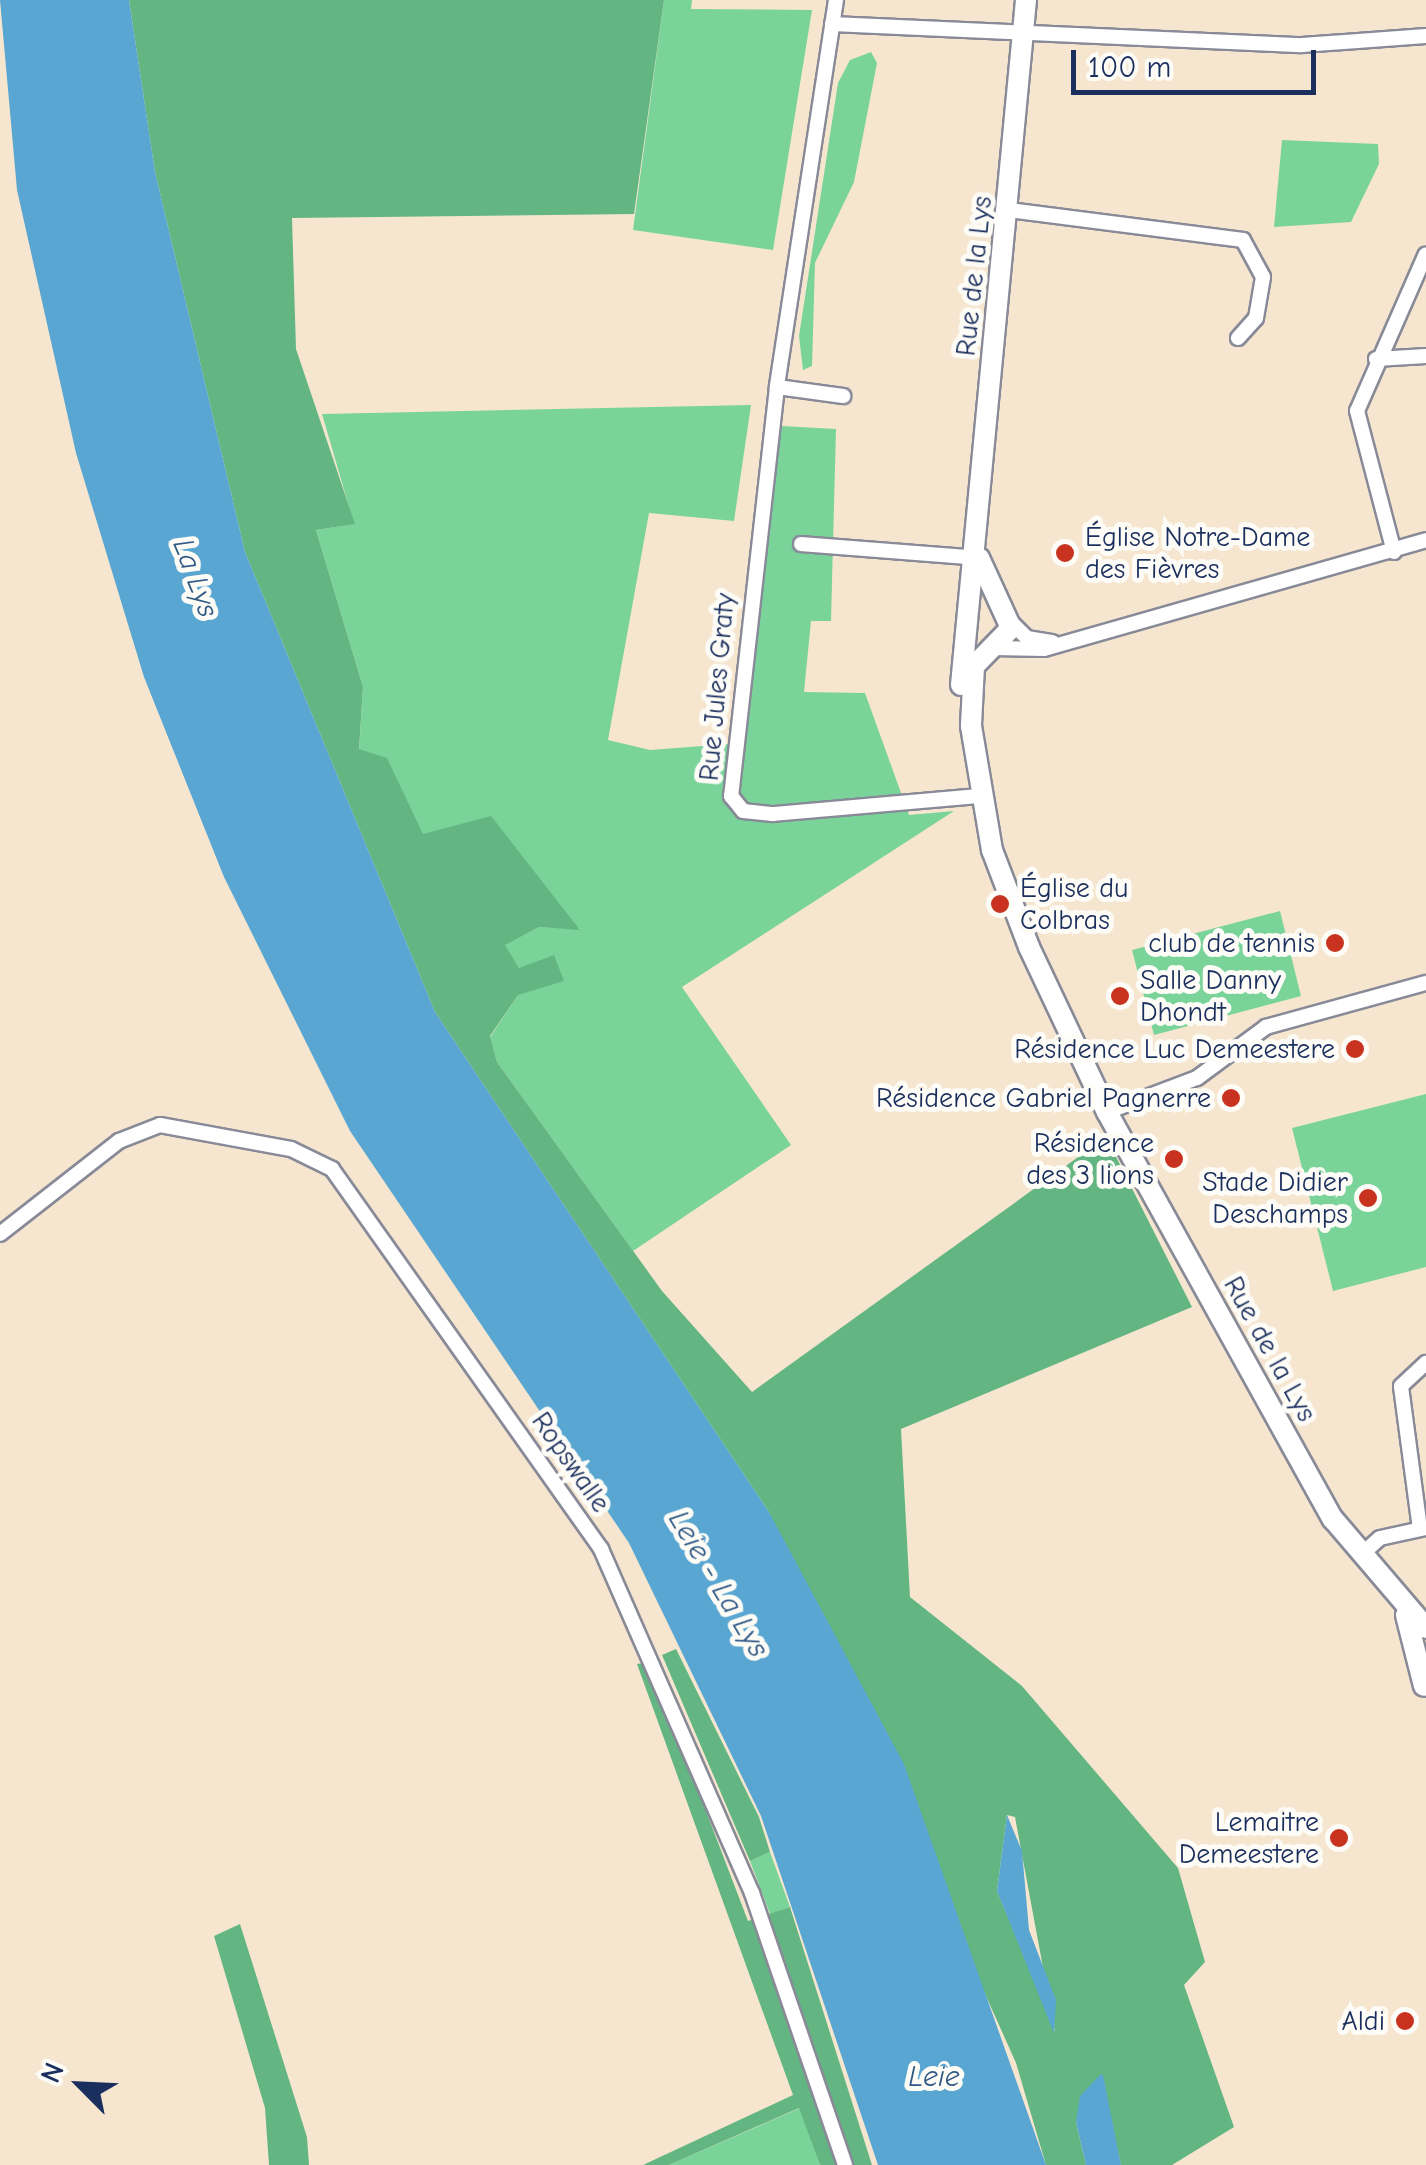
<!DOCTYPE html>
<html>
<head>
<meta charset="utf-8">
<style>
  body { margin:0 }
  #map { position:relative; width:1426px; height:2165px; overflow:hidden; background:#f6e6d0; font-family:"Comic Neue",sans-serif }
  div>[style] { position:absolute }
  .green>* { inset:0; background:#7ad49a }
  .forest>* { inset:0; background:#63b682 }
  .water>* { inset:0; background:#58a6d1 }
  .roads { filter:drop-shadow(2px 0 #888a97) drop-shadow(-2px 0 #888a97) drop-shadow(0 2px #888a97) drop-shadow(0 -2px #888a97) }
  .street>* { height:14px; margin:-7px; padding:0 7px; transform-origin:7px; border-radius:7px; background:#fff }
  .secondary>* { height:20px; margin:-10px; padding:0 10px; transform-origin:10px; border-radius:10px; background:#fff }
  .dots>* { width:28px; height:28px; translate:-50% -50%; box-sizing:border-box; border:5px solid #fdfcf7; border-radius:50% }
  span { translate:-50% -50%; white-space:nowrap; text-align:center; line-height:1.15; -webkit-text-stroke:10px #fdfcf7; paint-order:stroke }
  .street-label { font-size:28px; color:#1b2f5e }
  .poi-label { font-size:28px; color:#1b2f5e }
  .left { translate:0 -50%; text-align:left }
  .right { translate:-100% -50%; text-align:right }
  .water-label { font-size:30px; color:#305986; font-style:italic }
  .north { position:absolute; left:30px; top:2035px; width:100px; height:100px; -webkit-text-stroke:8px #fdfcf7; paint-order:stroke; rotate:294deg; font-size:28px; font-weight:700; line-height:40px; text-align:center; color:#1b2f5e }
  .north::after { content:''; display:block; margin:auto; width:35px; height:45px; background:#1b2f5e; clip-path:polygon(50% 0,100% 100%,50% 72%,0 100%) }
  .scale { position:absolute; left:1071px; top:50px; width:245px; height:45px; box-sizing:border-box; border:5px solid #1b2f5e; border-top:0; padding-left:12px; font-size:30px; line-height:35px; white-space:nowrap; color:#1b2f5e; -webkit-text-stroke:8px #fdfcf7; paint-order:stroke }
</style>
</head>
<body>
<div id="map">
  <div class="green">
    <i style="clip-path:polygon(664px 0,692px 0,691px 9px,812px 10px,773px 250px,633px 230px)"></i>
    <i style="clip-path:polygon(871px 52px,877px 63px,854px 182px,815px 263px,812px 366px,803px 370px,799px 336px,838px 83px,850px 60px)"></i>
    <i style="clip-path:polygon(1282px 140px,1378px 144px,1379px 164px,1351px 222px,1274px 227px)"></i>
    <i style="clip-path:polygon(751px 405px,734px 521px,649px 513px,608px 740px,650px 750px,742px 743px,781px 426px,836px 429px,831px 621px,811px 621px,804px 692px,865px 693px,909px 815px,954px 811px,682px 987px,791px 1145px,633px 1251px,497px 1062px,490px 1037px,518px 995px,519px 968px,504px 945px,539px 927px,580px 929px,423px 835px,387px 759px,359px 750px,363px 687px,316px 530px,354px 524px,322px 414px)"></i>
    <i style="clip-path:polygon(1280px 911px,1301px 996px,1154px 1035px,1132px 950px)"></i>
    <i style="clip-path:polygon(1426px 1094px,1426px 1267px,1333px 1291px,1292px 1128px)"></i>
    <i style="clip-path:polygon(770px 1852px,790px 1907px,770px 1914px,750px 1861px)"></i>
    <i style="clip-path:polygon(800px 2108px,820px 2165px,669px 2165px)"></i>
  </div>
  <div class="forest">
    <i style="clip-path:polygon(evenodd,129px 0,664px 0,634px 214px,292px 218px,296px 349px,355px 524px,316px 530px,363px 687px,359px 749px,387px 758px,423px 834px,491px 816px,580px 930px,539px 927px,505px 945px,519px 968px,554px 955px,564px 981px,518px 995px,490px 1036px,497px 1062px,662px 1291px,752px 1392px,1106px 1137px,1192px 1307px,901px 1429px,910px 1597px,1022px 1686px,1178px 1868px,1205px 1962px,1184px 1985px,1234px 2127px,1172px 2165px,1121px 2165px,1101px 2074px,1076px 2122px,1086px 2165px,1046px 2165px,1016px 2063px,769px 1512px,435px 1012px,245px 552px,155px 172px,129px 0,1007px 1815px,1015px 1817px,1055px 2032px,997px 1891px,1007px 1815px)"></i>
    <i style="clip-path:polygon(676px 1649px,759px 1817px,770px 1852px,750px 1861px,662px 1655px)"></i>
    <i style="clip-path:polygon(649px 1662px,748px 1921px,790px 1907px,872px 2165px,820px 2165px,799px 2108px,669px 2165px,643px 2165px,793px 2095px,637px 1664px)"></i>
    <i style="clip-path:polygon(240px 1924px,307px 2137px,309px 2165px,269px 2165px,265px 2108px,214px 1936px)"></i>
  </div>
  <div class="water">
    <i style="clip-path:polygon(0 0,129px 0,155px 172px,245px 552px,435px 1012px,769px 1512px,904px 1764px,1046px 2165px,878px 2165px,761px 1816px,629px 1543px,350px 1131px,224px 877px,144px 677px,76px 453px,17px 190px)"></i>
    <i style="clip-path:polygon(1007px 1815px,1022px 1851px,1029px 1930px,1056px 2000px,1054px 2033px,997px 1891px)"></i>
    <i style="clip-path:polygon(1101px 2074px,1103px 2075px,1121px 2165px,1086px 2165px,1076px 2122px,1080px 2096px)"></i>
  </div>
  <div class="roads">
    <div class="street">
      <i style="left:836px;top:0;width:391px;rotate:98.7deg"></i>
      <i style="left:777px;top:387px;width:412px;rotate:96.4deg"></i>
      <i style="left:731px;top:796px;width:19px;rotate:51deg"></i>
      <i style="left:743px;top:811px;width:30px;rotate:6deg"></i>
      <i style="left:773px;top:814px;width:208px;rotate:-5deg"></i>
      <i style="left:832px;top:24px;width:470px;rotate:2.6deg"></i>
      <i style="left:1302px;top:45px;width:124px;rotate:-4.2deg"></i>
      <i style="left:1009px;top:210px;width:236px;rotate:7.3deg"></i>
      <i style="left:1243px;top:240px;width:42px;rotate:61.6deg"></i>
      <i style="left:1263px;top:277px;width:42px;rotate:99.7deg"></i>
      <i style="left:1256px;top:318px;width:27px;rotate:132deg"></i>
      <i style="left:1376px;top:359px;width:50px;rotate:-3.4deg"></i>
      <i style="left:777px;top:387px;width:67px;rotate:7.8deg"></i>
      <i style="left:801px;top:544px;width:179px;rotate:4.5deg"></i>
      <i style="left:1394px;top:552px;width:146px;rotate:-104.7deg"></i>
      <i style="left:1357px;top:411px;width:171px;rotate:-66.3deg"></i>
      <i style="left:1010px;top:621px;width:24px;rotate:45deg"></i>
      <i style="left:1027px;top:638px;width:26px;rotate:9deg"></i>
      <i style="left:993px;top:648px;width:51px;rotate:1.1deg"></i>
      <i style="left:1044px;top:649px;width:397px;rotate:-15.9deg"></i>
      <i style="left:1107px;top:1112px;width:96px;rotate:-20.7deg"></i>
      <i style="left:1197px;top:1078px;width:86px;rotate:-36.5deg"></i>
      <i style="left:1266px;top:1027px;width:166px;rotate:-15.4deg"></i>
      <i style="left:0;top:1234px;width:151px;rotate:-38deg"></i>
      <i style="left:119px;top:1141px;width:44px;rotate:-21.3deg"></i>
      <i style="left:160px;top:1125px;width:133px;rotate:10.4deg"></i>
      <i style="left:291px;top:1149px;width:46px;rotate:26deg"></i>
      <i style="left:332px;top:1169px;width:466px;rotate:54.7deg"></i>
      <i style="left:601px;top:1549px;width:376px;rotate:66.3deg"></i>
      <i style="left:752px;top:1893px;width:287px;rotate:71.1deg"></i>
      <i style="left:1420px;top:1529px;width:144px;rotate:-97.6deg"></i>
      <i style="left:1401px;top:1386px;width:34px;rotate:-43deg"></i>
      <i style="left:1361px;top:1555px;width:25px;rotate:-42deg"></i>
      <i style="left:1380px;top:1538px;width:47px;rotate:-12.3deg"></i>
    </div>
    <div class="secondary">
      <i style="left:979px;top:558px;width:77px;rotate:65.4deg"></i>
      <i style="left:1011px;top:628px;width:53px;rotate:134.2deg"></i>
      <i style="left:974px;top:666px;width:60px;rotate:92.9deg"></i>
      <i style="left:971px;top:726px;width:126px;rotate:80.4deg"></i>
      <i style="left:992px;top:850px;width:104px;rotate:69.1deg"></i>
      <i style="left:1029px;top:947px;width:183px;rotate:64.7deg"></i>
      <i style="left:1107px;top:1112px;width:466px;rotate:61deg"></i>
      <i style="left:1333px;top:1519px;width:143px;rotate:49.5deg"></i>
      <i style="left:961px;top:685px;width:688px;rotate:-84.58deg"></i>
      <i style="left:1406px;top:1615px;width:73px;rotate:75.8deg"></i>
    </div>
  </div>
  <div class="dots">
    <i style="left:1065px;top:553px;background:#c8321e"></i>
    <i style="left:1000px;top:904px;background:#c8321e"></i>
    <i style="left:1335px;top:943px;background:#c8321e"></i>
    <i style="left:1120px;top:996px;background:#c8321e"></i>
    <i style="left:1355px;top:1049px;background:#c8321e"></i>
    <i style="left:1231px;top:1098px;background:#c8321e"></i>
    <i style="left:1174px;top:1159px;background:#c8321e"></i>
    <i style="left:1368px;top:1198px;background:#c8321e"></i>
    <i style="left:1339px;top:1838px;background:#c8321e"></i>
    <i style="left:1405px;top:2021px;background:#c8321e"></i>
  </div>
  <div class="street-label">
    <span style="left:974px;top:276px;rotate:-84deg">Rue de la Lys</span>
    <span style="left:717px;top:687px;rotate:-85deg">Rue Jules Graty</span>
    <span style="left:1270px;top:1349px;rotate:61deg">Rue de la Lys</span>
    <span style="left:571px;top:1462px;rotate:55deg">Ropswalle</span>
  </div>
  <div class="poi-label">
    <span class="left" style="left:1085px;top:553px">Église Notre-Dame<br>des Fièvres</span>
    <span class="left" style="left:1020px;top:904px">Église du<br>Colbras</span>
    <span class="right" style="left:1315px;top:943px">club de tennis</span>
    <span class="left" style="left:1140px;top:996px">Salle Danny<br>Dhondt</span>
    <span class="right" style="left:1335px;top:1049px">Résidence Luc Demeestere</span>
    <span class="right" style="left:1211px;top:1098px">Résidence Gabriel Pagnerre</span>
    <span class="right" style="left:1154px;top:1159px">Résidence<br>des 3 lions</span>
    <span class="right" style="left:1348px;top:1198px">Stade Didier<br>Deschamps</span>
    <span class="right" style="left:1319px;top:1838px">Lemaitre<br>Demeestere</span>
    <span class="right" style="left:1385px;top:2021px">Aldi</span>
  </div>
  <div class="water-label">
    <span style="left:195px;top:578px;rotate:70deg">La Lys</span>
    <span style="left:718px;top:1584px;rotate:59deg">Leie - La Lys</span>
    <span style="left:934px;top:2077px">Leie</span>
  </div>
  <div class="north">N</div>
  <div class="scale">100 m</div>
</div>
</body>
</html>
